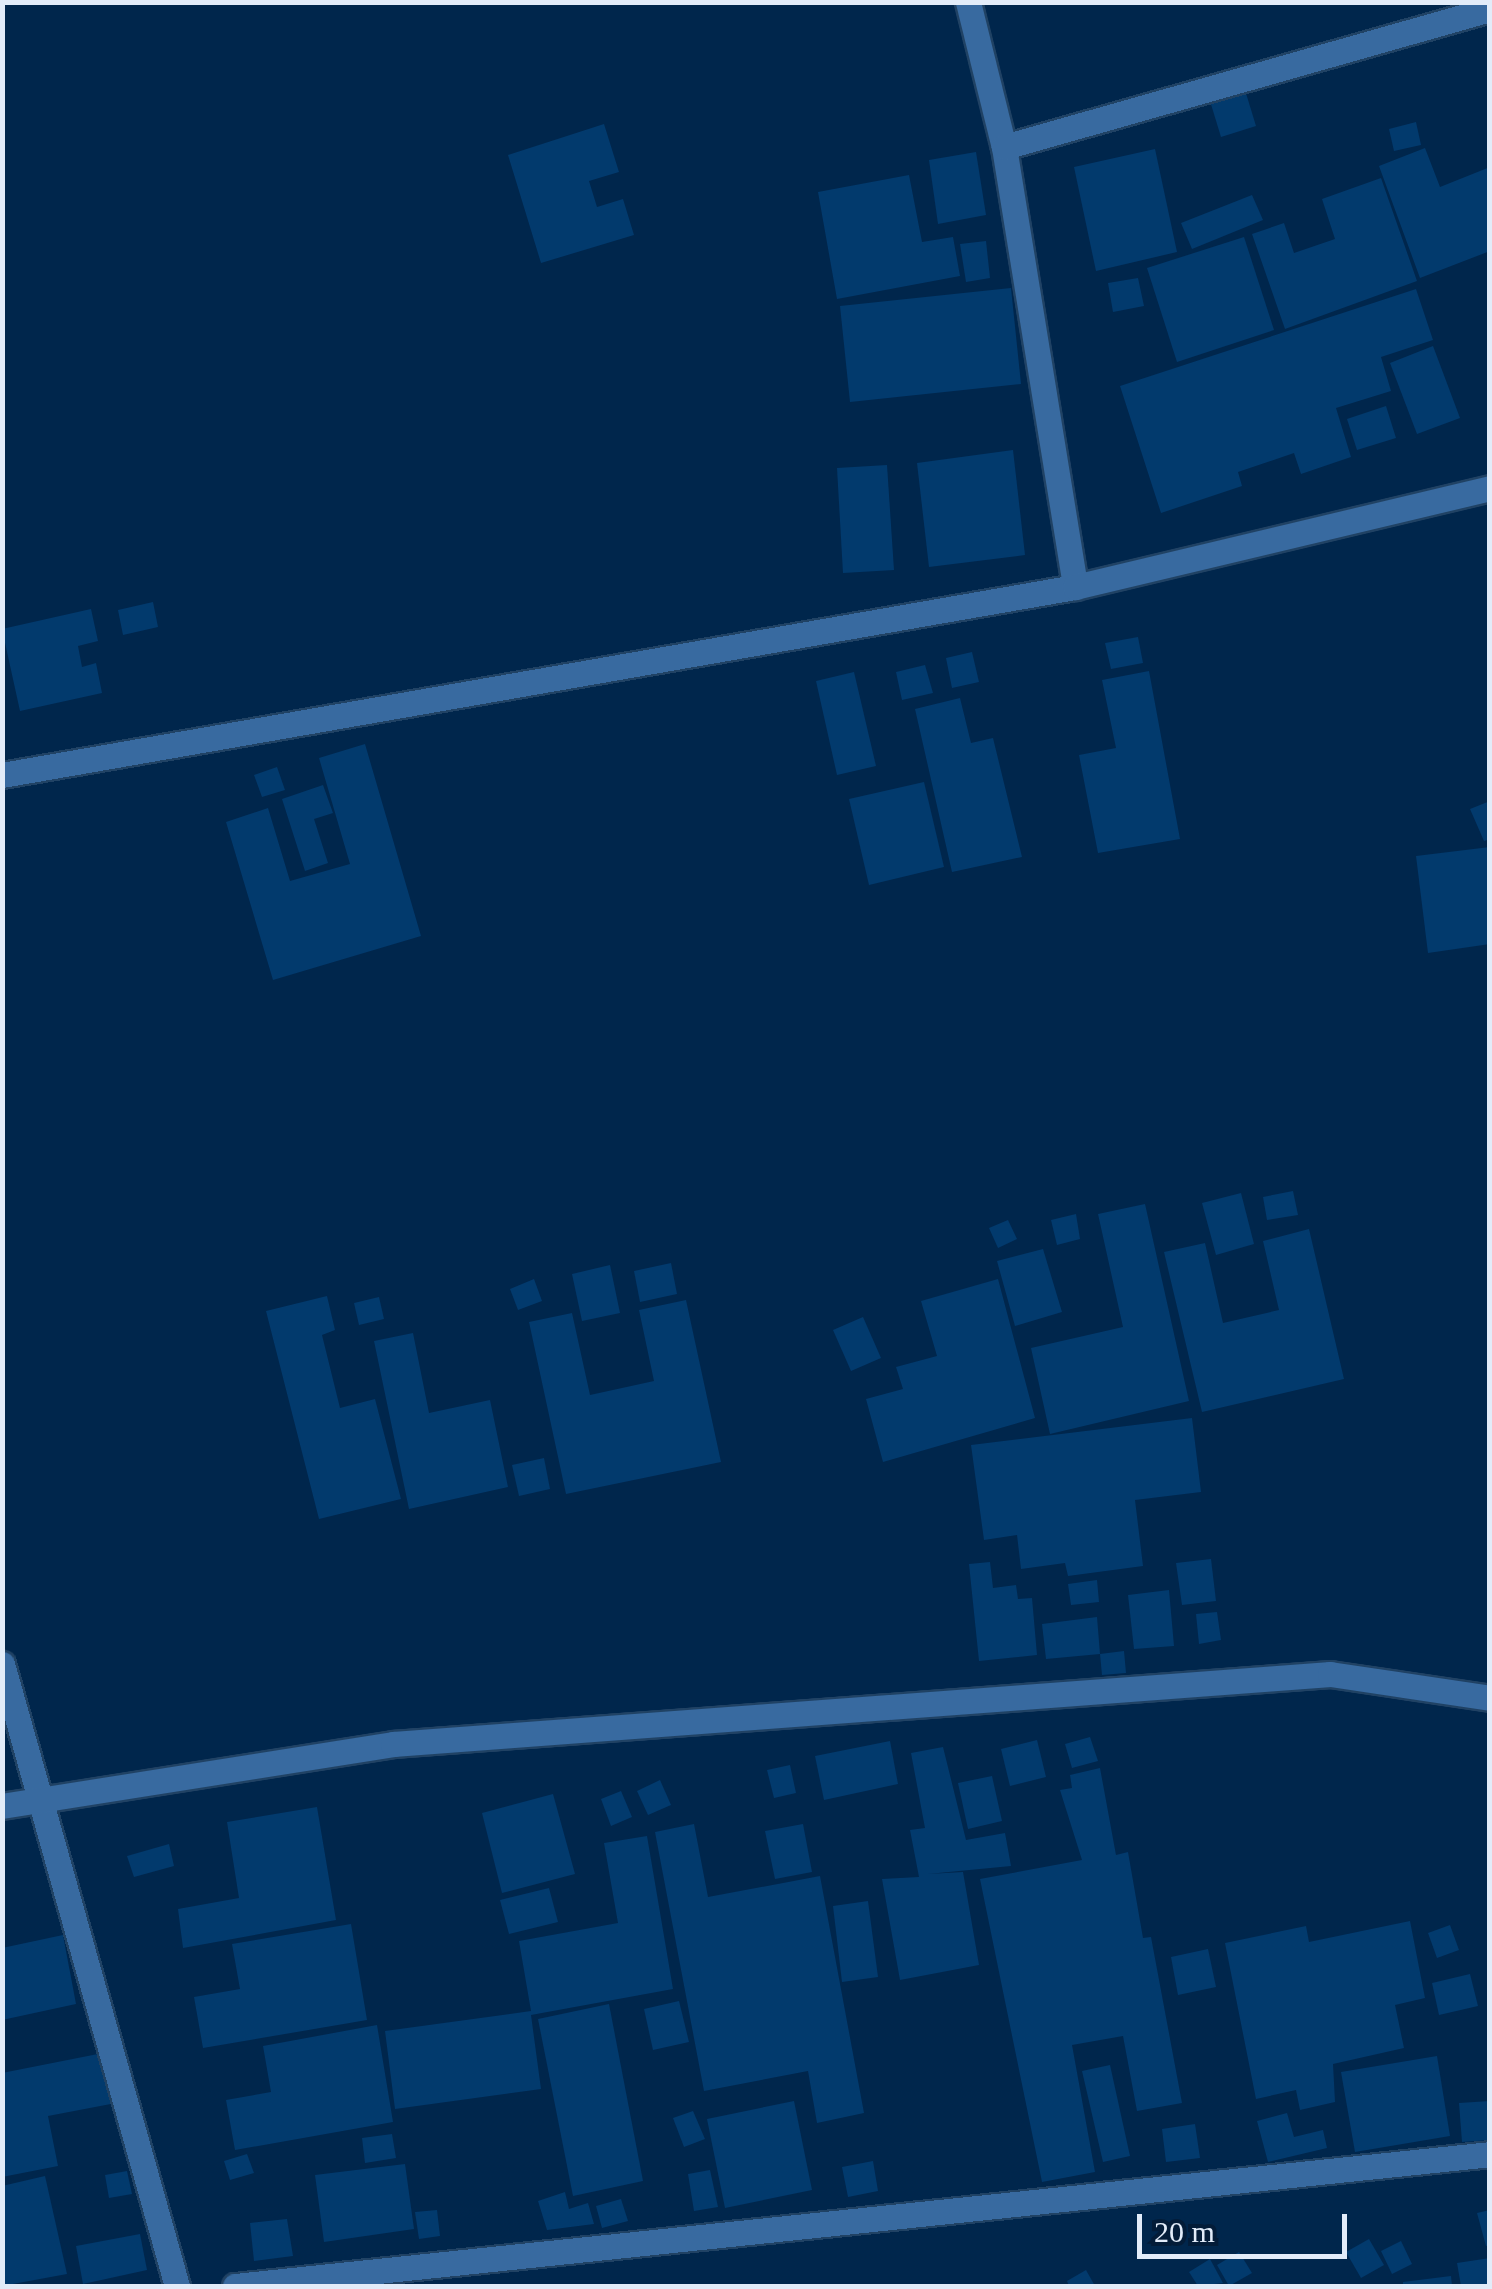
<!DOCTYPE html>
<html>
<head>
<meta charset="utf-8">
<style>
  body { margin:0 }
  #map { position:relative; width:1492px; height:2289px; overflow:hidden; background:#00264c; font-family:"Times New Roman",serif }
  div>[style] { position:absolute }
  .building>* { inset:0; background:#023a6d }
  .roads { filter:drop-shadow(2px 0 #204264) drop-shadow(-2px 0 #204264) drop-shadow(0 2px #204264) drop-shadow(0 -2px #204264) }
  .minor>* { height:25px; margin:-12.5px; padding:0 12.5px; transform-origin:12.5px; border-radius:12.5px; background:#386aa0 }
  span { translate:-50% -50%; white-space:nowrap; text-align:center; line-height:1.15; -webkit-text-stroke:8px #031c38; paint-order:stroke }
  .frame { position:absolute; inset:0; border:5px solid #e2ecf9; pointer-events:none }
  .scale { position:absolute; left:1137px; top:2214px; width:210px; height:45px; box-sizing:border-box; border:5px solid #e2ecf9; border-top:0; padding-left:12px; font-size:30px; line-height:35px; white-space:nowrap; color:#e2ecf9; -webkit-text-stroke:8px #031c38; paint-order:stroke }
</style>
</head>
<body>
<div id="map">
  <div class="building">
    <i style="clip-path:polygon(1245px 90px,1256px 126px,1221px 137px,1210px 101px)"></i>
    <i style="clip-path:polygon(1416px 122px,1421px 145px,1394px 151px,1389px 129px)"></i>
    <i style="clip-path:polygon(604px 124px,619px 172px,589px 181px,597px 207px,623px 199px,634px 235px,541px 263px,508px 155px)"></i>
    <i style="clip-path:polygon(1425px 148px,1440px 187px,1490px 167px,1490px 251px,1420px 278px,1379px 166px)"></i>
    <i style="clip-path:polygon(1155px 149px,1177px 252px,1096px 271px,1074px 167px)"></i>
    <i style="clip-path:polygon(976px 152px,986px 215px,938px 224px,929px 160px)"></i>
    <i style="clip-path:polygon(909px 175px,922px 242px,953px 237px,960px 276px,837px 299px,818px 192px)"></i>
    <i style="clip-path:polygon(1381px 178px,1417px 281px,1285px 329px,1252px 234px,1284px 223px,1294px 253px,1335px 239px,1322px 199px)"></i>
    <i style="clip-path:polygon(1252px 195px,1263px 220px,1192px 249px,1181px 223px)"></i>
    <i style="clip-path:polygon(1244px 237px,1274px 330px,1177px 362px,1147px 268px)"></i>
    <i style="clip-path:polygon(986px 241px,990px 278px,966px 282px,960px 244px)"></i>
    <i style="clip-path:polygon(1138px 278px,1144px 306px,1113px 312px,1108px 283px)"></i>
    <i style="clip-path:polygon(1011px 288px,1021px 384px,850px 402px,840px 306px)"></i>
    <i style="clip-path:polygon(1416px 289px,1433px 340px,1381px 357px,1391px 391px,1336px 408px,1351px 457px,1301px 474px,1294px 453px,1238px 472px,1242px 486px,1161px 513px,1120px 386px)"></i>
    <i style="clip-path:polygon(1433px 346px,1460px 418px,1417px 434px,1390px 363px)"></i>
    <i style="clip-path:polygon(1386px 406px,1396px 438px,1357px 450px,1347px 419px)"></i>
    <i style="clip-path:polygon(1013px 450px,1025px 555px,929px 567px,917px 463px)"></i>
    <i style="clip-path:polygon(887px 465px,894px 570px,843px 573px,837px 468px)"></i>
    <i style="clip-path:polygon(153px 602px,158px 627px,123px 635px,118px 610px)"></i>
    <i style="clip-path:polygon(91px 609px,98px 641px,78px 646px,82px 667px,96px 663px,102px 693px,20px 711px,2px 629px)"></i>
    <i style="clip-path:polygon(1138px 637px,1143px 663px,1111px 669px,1105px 643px)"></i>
    <i style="clip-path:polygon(972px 652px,979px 682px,952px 688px,946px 658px)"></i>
    <i style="clip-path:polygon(925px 665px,933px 693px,902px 700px,896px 672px)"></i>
    <i style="clip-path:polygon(1149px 671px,1180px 839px,1098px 853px,1079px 755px,1116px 748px,1102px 680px)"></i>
    <i style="clip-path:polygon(854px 672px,876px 766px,837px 775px,816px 681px)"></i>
    <i style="clip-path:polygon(960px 698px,971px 743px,993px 738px,1022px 857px,952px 872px,915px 709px)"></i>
    <i style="clip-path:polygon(365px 744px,421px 936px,273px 980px,226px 822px,268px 808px,290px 881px,350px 864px,319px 758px)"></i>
    <i style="clip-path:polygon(277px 767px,285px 790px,262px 797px,254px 775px)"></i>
    <i style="clip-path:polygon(924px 782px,944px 867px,869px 885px,849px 799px)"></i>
    <i style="clip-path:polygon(323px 785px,333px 813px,314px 819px,328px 863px,305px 871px,282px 799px)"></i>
    <i style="clip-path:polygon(1490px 801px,1490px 839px,1484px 841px,1470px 809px)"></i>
    <i style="clip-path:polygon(1490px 847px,1490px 944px,1428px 953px,1416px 856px)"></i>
    <i style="clip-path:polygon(1293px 1191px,1298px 1215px,1267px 1220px,1263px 1197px)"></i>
    <i style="clip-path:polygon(1241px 1193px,1254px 1244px,1216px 1255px,1202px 1203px)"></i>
    <i style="clip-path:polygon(1145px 1204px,1189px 1401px,1050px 1434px,1031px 1348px,1123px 1327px,1098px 1214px)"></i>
    <i style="clip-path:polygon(1076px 1214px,1080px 1239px,1057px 1245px,1051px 1220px)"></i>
    <i style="clip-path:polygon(1008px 1220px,1017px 1239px,998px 1248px,989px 1228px)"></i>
    <i style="clip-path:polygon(1309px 1229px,1344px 1379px,1202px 1412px,1164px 1252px,1205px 1243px,1223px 1323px,1279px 1310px,1263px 1241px)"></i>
    <i style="clip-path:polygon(1043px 1249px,1062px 1312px,1015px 1326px,997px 1261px)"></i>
    <i style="clip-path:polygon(671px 1263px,677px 1294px,640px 1302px,634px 1271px)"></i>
    <i style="clip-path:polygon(610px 1265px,620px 1313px,582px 1321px,572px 1274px)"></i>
    <i style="clip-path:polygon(534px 1279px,542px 1301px,518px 1310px,510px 1289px)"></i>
    <i style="clip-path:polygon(998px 1279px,1035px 1418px,883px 1462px,866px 1399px,903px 1389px,896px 1367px,937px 1356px,921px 1301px)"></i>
    <i style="clip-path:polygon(327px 1296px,335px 1330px,322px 1335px,340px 1408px,375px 1399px,401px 1499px,319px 1519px,266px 1311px)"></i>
    <i style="clip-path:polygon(379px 1297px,384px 1319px,359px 1325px,354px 1303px)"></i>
    <i style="clip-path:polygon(686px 1300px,721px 1462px,566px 1494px,529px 1322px,572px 1313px,590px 1395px,654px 1381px,639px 1310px)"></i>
    <i style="clip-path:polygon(863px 1317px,881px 1358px,851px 1371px,833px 1330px)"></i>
    <i style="clip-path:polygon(413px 1333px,429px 1413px,490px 1400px,508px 1487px,409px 1509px,374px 1341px)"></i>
    <i style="clip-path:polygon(1192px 1418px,1201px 1492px,1135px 1500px,1143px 1566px,1068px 1576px,1065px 1563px,1021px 1569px,1017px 1535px,984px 1540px,971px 1445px)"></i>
    <i style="clip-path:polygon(544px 1458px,550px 1489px,519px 1496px,512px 1465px)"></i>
    <i style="clip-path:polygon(1211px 1559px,1216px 1601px,1182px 1605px,1176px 1563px)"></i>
    <i style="clip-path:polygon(990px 1562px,993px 1588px,1016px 1585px,1018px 1599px,1032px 1598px,1037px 1655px,979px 1661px,969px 1564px)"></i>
    <i style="clip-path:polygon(1097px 1580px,1099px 1602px,1071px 1605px,1068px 1584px)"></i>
    <i style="clip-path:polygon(1169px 1590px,1174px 1646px,1134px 1649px,1128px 1595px)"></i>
    <i style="clip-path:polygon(1217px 1612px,1221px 1640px,1199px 1644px,1196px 1614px)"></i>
    <i style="clip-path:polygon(1097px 1617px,1100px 1654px,1046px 1659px,1042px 1624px)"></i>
    <i style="clip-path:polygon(1124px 1651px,1126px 1673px,1102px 1675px,1100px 1654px)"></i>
    <i style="clip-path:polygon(1090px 1737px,1098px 1761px,1072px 1768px,1065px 1744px)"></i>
    <i style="clip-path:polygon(1037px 1740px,1046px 1777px,1010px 1786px,1001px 1749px)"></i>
    <i style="clip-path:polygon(890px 1741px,898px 1784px,824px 1800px,815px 1756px)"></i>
    <i style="clip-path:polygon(943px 1747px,966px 1840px,1005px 1833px,1011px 1866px,928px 1874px,963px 1872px,979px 1965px,900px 1980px,882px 1879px,919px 1877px,910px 1830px,925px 1828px,911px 1753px)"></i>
    <i style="clip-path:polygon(790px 1765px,796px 1793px,774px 1798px,767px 1770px)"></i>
    <i style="clip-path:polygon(1100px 1768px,1116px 1855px,1128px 1852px,1143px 1938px,1151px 1937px,1182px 2103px,1137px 2111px,1123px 2036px,1072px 2045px,1095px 2172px,1042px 2182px,980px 1879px,1082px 1860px,1060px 1790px,1072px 1788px,1070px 1775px)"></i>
    <i style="clip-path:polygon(992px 1776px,1002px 1821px,968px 1829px,958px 1783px)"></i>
    <i style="clip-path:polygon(660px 1780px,671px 1805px,648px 1815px,637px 1791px)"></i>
    <i style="clip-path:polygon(621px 1791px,632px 1817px,611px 1826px,601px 1799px)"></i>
    <i style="clip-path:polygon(553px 1794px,575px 1874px,502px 1893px,482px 1813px)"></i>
    <i style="clip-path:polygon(317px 1807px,336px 1920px,183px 1948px,178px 1909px,239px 1898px,227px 1822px)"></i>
    <i style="clip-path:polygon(694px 1824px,708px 1897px,820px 1876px,864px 2113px,817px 2123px,808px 2071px,704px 2091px,655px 1832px)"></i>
    <i style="clip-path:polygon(803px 1824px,812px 1872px,775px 1879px,765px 1831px)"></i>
    <i style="clip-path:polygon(647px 1836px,673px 1989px,531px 2015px,541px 2089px,395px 2109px,385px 2031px,531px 2011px,519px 1941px,618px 1923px,604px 1843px)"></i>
    <i style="clip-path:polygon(169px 1844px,174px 1866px,134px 1877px,127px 1856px)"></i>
    <i style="clip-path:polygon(549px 1888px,558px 1922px,509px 1934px,500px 1900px)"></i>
    <i style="clip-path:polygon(868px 1901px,878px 1977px,842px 1982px,833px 1906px)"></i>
    <i style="clip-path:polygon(1410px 1921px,1425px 1998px,1395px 2005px,1404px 2048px,1333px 2064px,1335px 2102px,1300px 2110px,1296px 2090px,1256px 2099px,1225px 1943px,1306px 1926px,1309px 1942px)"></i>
    <i style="clip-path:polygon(351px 1924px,367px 2020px,203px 2048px,194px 1997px,240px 1989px,232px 1944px)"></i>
    <i style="clip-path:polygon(1450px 1925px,1459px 1950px,1437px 1958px,1428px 1933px)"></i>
    <i style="clip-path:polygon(63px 1935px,76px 2004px,2px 2020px,2px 1948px)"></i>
    <i style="clip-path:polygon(1208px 1949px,1216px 1987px,1178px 1995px,1171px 1957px)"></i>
    <i style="clip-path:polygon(1470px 1974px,1478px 2006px,1439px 2015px,1432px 1983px)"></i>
    <i style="clip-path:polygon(679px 2001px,689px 2042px,653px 2050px,644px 2009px)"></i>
    <i style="clip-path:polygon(609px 2004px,643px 2181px,573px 2196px,538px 2019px)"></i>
    <i style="clip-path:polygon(377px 2025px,393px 2122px,235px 2150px,226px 2100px,271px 2092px,263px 2046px)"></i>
    <i style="clip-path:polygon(108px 2052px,116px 2103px,48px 2116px,58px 2166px,2px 2177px,2px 2073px)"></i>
    <i style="clip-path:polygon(1437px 2056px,1450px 2136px,1355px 2152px,1341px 2072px)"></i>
    <i style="clip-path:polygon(1110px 2065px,1130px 2156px,1103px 2162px,1082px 2071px)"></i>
    <i style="clip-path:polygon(794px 2101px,812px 2190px,725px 2208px,707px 2119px)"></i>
    <i style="clip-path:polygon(1490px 2101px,1490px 2140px,1462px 2142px,1459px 2103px)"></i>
    <i style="clip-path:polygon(693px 2111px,705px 2139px,684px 2147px,673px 2118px)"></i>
    <i style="clip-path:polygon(1287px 2113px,1294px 2137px,1323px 2130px,1327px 2148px,1268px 2162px,1257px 2121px)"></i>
    <i style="clip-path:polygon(1195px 2124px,1200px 2158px,1166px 2162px,1162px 2129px)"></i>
    <i style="clip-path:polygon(392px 2134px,396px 2158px,365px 2163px,362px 2138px)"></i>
    <i style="clip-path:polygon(247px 2154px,254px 2173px,230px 2180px,224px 2161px)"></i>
    <i style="clip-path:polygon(873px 2161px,878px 2191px,848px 2197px,842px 2167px)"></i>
    <i style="clip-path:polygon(405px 2164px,414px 2229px,324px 2242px,315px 2175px)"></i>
    <i style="clip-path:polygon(710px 2170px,718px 2207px,694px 2211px,688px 2174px)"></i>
    <i style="clip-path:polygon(127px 2171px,132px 2194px,109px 2198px,105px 2175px)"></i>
    <i style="clip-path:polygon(45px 2176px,67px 2274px,2px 2286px,2px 2186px)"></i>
    <i style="clip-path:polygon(565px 2192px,569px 2209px,588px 2203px,594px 2224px,547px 2230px,538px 2201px)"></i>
    <i style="clip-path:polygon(621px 2199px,628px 2221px,602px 2228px,596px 2206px)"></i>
    <i style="clip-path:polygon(437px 2210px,440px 2236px,419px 2239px,415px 2212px)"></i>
    <i style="clip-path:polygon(1490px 2210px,1490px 2245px,1486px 2246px,1477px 2213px)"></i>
    <i style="clip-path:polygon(287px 2219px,293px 2256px,254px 2261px,250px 2223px)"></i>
    <i style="clip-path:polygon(140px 2234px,147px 2270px,83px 2284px,76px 2246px)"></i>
    <i style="clip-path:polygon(1369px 2239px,1384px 2265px,1361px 2278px,1346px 2252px)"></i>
    <i style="clip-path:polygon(1401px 2241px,1412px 2264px,1392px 2274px,1381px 2251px)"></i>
    <i style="clip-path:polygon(1239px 2252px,1252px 2273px,1229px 2286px,1217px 2265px)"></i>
    <i style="clip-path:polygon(1490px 2258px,1490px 2286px,1461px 2286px,1457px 2263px)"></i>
    <i style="clip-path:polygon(1210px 2259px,1223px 2283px,1198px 2286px,1189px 2272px)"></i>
    <i style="clip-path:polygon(1086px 2270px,1095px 2286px,1069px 2286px,1067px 2281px)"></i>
    <i style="clip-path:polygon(1451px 2276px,1452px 2286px,1403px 2286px,1403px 2282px)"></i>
  </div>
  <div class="roads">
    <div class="minor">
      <i style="left:968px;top:2px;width:149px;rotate:76.1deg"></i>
      <i style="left:1004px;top:147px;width:446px;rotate:80.8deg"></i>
      <i style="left:1004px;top:147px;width:505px;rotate:-15.85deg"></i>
      <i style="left:2px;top:775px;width:1089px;rotate:-9.94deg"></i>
      <i style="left:1075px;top:587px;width:427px;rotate:-13.4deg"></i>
      <i style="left:2px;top:1664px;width:646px;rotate:74.29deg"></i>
      <i style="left:2px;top:1806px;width:396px;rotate:-9deg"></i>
      <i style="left:393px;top:1744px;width:940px;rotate:-4.27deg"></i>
      <i style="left:1330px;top:1674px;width:162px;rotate:8.5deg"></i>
      <i style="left:235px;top:2286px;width:1262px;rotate:-6deg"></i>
    </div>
  </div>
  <div class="frame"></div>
  <div class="scale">20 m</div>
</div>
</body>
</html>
